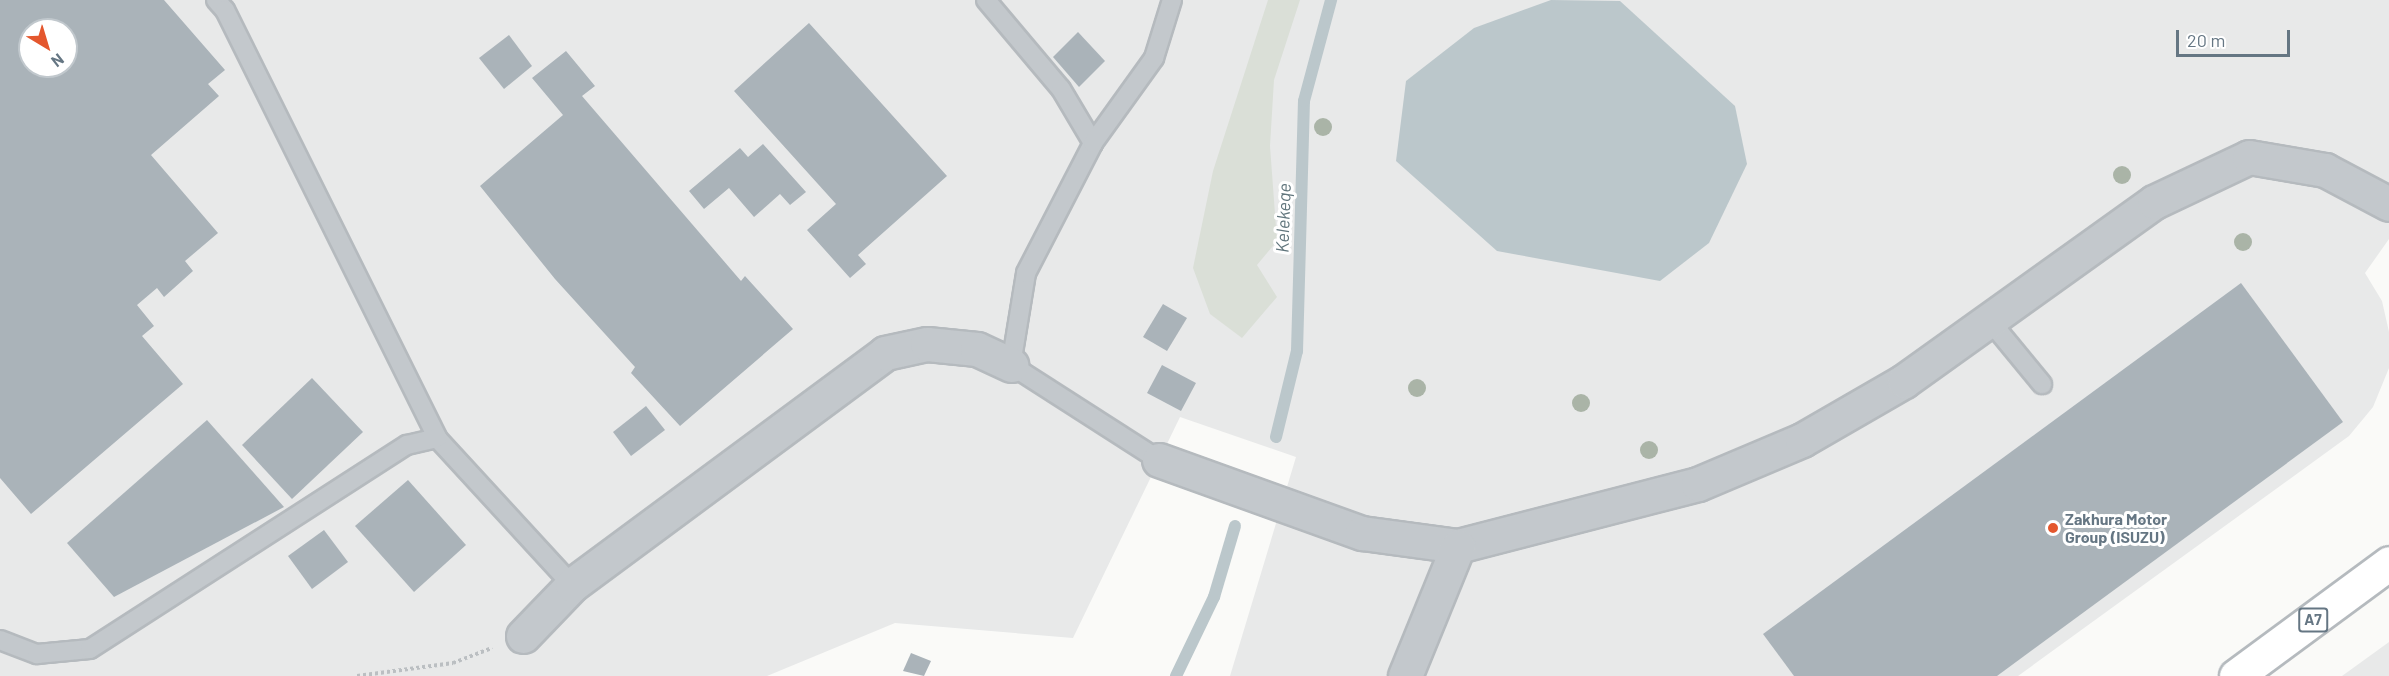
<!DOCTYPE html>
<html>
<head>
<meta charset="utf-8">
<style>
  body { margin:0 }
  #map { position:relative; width:2389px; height:676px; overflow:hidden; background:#fafaf8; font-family:Barlow,sans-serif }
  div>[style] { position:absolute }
  .built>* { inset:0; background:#e8e9e9 }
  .green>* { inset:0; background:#dadfd7 }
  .water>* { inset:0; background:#bbc7cb }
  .stream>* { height:12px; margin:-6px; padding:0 6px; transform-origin:6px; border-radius:6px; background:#bbc7cb }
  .building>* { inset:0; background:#aab3b9 }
  .path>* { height:4px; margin-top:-2px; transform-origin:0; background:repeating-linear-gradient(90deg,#bbbfc2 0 3px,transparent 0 6px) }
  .roads { filter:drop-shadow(2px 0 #b5babe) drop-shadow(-2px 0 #b5babe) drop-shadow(0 2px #b5babe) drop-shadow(0 -2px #b5babe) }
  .lane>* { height:18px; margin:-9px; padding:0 9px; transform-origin:9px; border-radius:9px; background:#c3c8cc }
  .street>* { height:33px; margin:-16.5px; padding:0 16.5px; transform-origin:16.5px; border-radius:16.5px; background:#c3c8cc }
  .primary>* { height:33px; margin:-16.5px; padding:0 16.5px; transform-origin:16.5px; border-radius:16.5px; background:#fff }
  .trees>* { width:18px; height:18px; margin:-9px; border-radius:50%; background:#aab4a7 }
  .dots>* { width:16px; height:16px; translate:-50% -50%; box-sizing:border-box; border:3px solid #fff; border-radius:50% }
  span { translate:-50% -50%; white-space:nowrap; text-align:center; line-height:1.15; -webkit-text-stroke:6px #fff; paint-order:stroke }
  .shield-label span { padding:2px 4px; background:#fff; border:2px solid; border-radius:4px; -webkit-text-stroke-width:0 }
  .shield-label { font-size:15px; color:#657683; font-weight:700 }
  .poi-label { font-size:16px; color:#657683; font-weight:700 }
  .left { translate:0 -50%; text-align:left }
  .water-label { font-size:18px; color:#60757c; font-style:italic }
  .north { position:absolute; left:18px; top:18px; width:60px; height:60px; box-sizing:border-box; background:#fff; border:2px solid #c1c8cd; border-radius:50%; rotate:142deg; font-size:16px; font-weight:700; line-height:24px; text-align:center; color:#657683 }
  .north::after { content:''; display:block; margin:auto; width:21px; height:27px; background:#e4572e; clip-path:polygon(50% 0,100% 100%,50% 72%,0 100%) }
  .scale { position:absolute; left:2176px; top:30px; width:114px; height:27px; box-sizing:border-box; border:3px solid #657683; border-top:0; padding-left:8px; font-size:18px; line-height:21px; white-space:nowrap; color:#657683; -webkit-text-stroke:4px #fff; paint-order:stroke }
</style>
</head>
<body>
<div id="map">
  <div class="built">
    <i style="clip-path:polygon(evenodd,0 0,2389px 0,2389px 239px,2365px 273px,2382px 301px,2389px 332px,2389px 368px,2373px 407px,2349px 436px,2018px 676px,1230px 676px,1296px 457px,1180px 417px,1073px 638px,895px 623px,767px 676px,0 676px,0 0,30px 30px,66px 30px,66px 66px,30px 66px,30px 30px)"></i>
    <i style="clip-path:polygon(2389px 642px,2389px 676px,2342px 676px)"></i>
  </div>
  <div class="green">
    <i style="clip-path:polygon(1268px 0,1300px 0,1274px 80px,1270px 146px,1277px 241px,1257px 265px,1277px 297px,1242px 338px,1210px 314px,1193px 268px,1213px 171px)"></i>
  </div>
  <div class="water">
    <i style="clip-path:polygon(1551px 0,1620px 1px,1735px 106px,1747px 164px,1709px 243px,1660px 281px,1497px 251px,1396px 161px,1406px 81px,1474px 28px)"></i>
  </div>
  <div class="stream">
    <i style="left:1276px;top:437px;width:89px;rotate:-76.3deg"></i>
    <i style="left:1297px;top:351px;width:250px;rotate:-88.4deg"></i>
    <i style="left:1304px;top:101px;width:105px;rotate:-75deg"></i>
    <i style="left:1176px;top:676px;width:88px;rotate:-64.3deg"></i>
    <i style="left:1214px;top:597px;width:74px;rotate:-73.5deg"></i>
  </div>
  <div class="building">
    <i style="clip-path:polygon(evenodd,0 0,164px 0,225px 70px,208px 84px,219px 96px,151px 155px,218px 233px,185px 261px,193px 271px,164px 297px,157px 288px,137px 305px,154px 326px,142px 336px,183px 384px,31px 514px,0 478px,0 0,30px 30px,66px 30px,66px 66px,30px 66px,30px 30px)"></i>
    <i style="clip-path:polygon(809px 23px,947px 176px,858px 255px,866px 264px,850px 278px,807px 230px,836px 204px,734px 91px)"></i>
    <i style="clip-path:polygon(1078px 32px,1105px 61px,1079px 87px,1053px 57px)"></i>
    <i style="clip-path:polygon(509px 35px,532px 66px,504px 89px,479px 58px)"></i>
    <i style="clip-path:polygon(566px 51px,595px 86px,582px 96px,741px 281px,745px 276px,793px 329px,680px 426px,631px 373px,635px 367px,555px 279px,480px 186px,563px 115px,532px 78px)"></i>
    <i style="clip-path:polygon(763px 144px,806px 192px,790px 205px,780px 194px,754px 217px,729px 188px,704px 209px,689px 191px,740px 148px,748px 157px)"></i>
    <i style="clip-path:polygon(2241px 283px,2343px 422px,1997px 676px,1794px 676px,1763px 634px)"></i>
    <i style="clip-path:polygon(1163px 304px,1187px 318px,1167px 351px,1143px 337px)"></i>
    <i style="clip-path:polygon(1162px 365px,1196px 383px,1181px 411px,1147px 393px)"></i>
    <i style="clip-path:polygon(312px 378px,363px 432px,292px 499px,242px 445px)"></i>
    <i style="clip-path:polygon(646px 406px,665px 430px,631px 456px,613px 432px)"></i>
    <i style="clip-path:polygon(207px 420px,284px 507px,114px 597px,67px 543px)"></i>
    <i style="clip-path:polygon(408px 480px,466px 545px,414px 592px,355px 526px)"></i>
    <i style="clip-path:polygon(324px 530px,348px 562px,312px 589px,288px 556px)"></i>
    <i style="clip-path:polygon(911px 653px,931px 661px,924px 676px,903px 671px)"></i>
  </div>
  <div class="path">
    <i style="left:357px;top:676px;width:97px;rotate:-7.7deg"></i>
    <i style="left:453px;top:663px;width:42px;rotate:-21deg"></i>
  </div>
  <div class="roads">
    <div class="lane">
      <i style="left:216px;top:0;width:13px;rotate:48deg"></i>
      <i style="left:225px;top:10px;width:478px;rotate:63.6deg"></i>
      <i style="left:437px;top:438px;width:200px;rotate:47.4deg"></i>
      <i style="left:986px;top:0;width:116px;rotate:49.9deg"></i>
      <i style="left:1061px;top:89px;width:63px;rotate:59.3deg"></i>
      <i style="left:1990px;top:321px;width:82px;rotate:50.5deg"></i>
      <i style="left:1159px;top:460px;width:176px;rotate:-147.3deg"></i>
      <i style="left:1011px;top:365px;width:93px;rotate:-80.7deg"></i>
      <i style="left:1026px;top:273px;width:146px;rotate:-62.7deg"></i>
      <i style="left:1093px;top:143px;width:105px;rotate:-54.3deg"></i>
      <i style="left:1154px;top:58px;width:61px;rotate:-72.8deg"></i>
      <i style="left:0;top:640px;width:40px;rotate:21deg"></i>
      <i style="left:37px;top:654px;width:53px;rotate:-5.4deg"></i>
      <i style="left:90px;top:649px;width:377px;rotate:-32.8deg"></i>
      <i style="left:407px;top:445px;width:31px;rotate:-13deg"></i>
    </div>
    <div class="street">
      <i style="left:1159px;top:460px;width:216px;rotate:19.8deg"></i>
      <i style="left:1362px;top:533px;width:97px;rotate:7.7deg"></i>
      <i style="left:1458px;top:546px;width:248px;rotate:-14.5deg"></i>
      <i style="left:1698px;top:484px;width:113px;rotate:-22.9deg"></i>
      <i style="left:1802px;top:440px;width:118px;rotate:-30deg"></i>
      <i style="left:1904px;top:381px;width:307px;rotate:-35.6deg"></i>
      <i style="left:2154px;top:202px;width:105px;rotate:-25.3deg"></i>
      <i style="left:2249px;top:157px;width:77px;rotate:9.7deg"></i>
      <i style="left:2325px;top:170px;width:72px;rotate:28deg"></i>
      <i style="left:523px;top:636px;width:71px;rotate:-46.1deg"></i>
      <i style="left:572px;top:585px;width:390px;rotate:-36.5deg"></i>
      <i style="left:885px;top:353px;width:43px;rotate:-12.1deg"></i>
      <i style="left:927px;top:344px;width:50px;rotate:5.7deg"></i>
      <i style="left:977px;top:349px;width:38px;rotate:25deg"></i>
      <i style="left:1405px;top:676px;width:140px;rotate:-67.8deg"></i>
    </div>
    <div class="primary">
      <i style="left:2236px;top:676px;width:190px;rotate:-36.4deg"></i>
    </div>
  </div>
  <div class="trees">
    <i style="left:1323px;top:127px"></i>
    <i style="left:2122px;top:175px"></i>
    <i style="left:2243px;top:242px"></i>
    <i style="left:1417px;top:388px"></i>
    <i style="left:1581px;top:403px"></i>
    <i style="left:1649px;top:450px"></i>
  </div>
  <div class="dots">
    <i style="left:2053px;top:528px;background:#e4572e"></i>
  </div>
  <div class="shield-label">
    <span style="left:2313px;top:620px">A7</span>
  </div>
  <div class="poi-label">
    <span class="left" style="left:2065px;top:528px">Zakhura Motor<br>Group (ISUZU)</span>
  </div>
  <div class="water-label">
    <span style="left:1283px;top:218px;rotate:-88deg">Kelekeqe</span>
  </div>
  <div class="north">N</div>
  <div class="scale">20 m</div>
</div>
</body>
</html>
